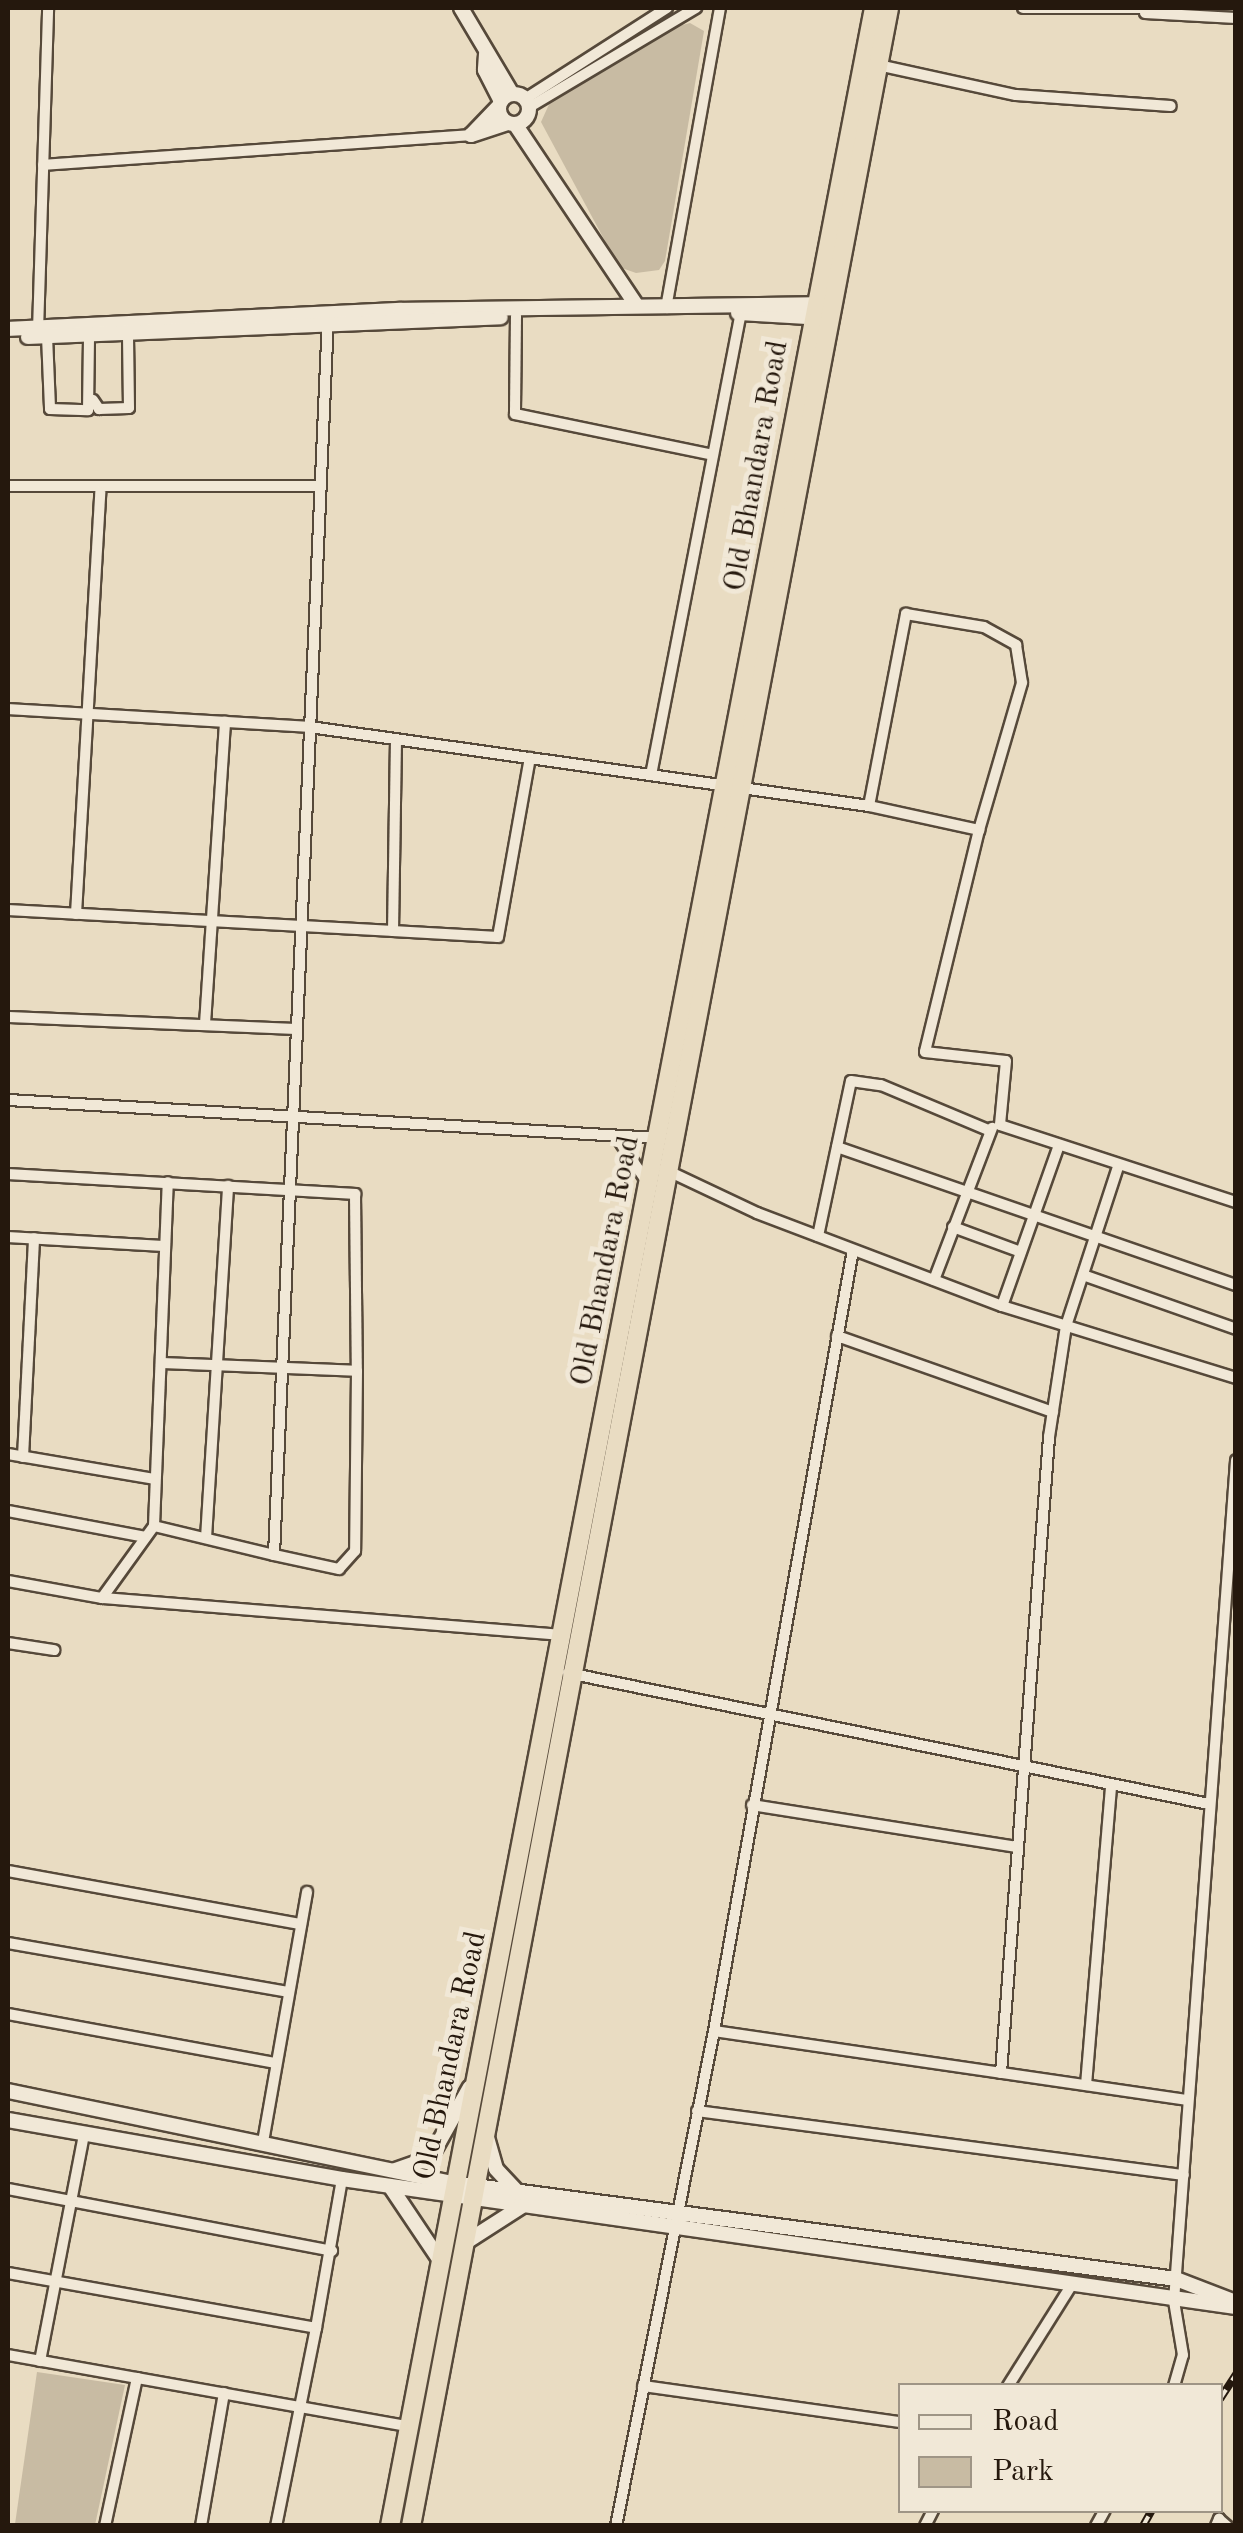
<!DOCTYPE html>
<html>
<head>
<meta charset="utf-8">
<style>
  body { margin:0 }
  #map { position:relative; width:1243px; height:2533px; overflow:hidden; background:#e9dcc2; font-family:"Old Standard TT",serif }
  div>[style] { position:absolute }
  .green>* { inset:0; background:#c8bba3 }
  .roads { filter:drop-shadow(2px 0 #56493a) drop-shadow(-2px 0 #56493a) drop-shadow(0 2px #56493a) drop-shadow(0 -2px #56493a) }
  .street>* { height:10px; margin:-5px; padding:0 5px; transform-origin:5px; border-radius:5px; background:#f1e8d7 }
  .secondary>* { height:14px; margin:-7px; padding:0 7px; transform-origin:7px; border-radius:7px; background:#f1e8d7 }
  .secondary>.ring { margin:-7px; padding:0; box-sizing:content-box; background:none; border:14px solid #f1e8d7; border-radius:50% }
  .highway>* { height:18px; margin:-9px; padding:0 9px; transform-origin:9px; border-radius:9px; background:#e9dcc2 }
  .rail>* { height:8px; margin-top:-4px; transform-origin:0; background:repeating-linear-gradient(90deg,#f1e8d7 0 11px,#25180d 0 22px); box-sizing:border-box; border-block:2px solid #25180d }
  span { translate:-50% -50%; white-space:nowrap; text-align:center; line-height:1.15; -webkit-text-stroke:10px #f1e8d7; paint-order:stroke }
  .street-label { font-size:30px; color:#25180d }
  .frame { position:absolute; inset:0; border:10px solid #25180d; pointer-events:none }
  .legend { position:absolute; left:898px; top:2383px; width:325px; height:130px; box-sizing:border-box; background:#f1e8d7; border:2px solid #9f9586; margin:0; padding:12px 18px; list-style:none; font-size:30px; color:#25180d }
  .legend li { display:flex; align-items:center; gap:20px; height:50px }
  .legend b { width:50px; border:2px solid #9f9586 }
</style>
</head>
<body>
<div id="map">
  <div class="green">
    <i style="clip-path:polygon(690px 23px,704px 31px,665px 261px,659px 270px,636px 273px,619px 267px,541px 122px,551px 100px,659px 31px)"></i>
    <i style="clip-path:polygon(37px 2372px,125px 2385px,95px 2525px,15px 2524px)"></i>
  </div>
  <div class="roads">
    <div class="street">
      <i style="left:1023px;top:8px;width:123px"></i>
      <i style="left:1145px;top:13px;width:91px;rotate:3.1deg"></i>
      <i style="left:878px;top:65px;width:141px;rotate:12.3deg"></i>
      <i style="left:1016px;top:95px;width:155px;rotate:4.1deg"></i>
      <i style="left:525px;top:99px;width:169px;rotate:-32.7deg"></i>
      <i style="left:528px;top:108px;width:196px;rotate:-30.8deg"></i>
      <i style="left:43px;top:165px;width:429px;rotate:-4deg"></i>
      <i style="left:666px;top:308px;width:305px;rotate:-79.8deg"></i>
      <i style="left:516px;top:316px;width:98px;rotate:90.6deg"></i>
      <i style="left:515px;top:414px;width:202px;rotate:11.7deg"></i>
      <i style="left:38px;top:331px;width:323px;rotate:-88.2deg"></i>
      <i style="left:47px;top:336px;width:73px;rotate:87.6deg"></i>
      <i style="left:50px;top:409px;width:38px;rotate:2deg"></i>
      <i style="left:88px;top:410px;width:75px;rotate:-89.2deg"></i>
      <i style="left:93px;top:400px;width:11px;rotate:56deg"></i>
      <i style="left:99px;top:409px;width:30px;rotate:-2deg"></i>
      <i style="left:129px;top:408px;width:75px;rotate:-90.8deg"></i>
      <i style="left:8px;top:486px;width:313px"></i>
      <i style="left:8px;top:709px;width:303px;rotate:3.4deg"></i>
      <i style="left:310px;top:727px;width:565px;rotate:8.04deg"></i>
      <i style="left:869px;top:806px;width:113px;rotate:12.3deg"></i>
      <i style="left:979px;top:830px;width:228px;rotate:103.7deg"></i>
      <i style="left:925px;top:1052px;width:81px;rotate:6.3deg"></i>
      <i style="left:1006px;top:1061px;width:64px;rotate:95.4deg"></i>
      <i style="left:1000px;top:1125px;width:248px;rotate:18.1deg"></i>
      <i style="left:651px;top:775px;width:470px;rotate:-79deg"></i>
      <i style="left:869px;top:806px;width:196px;rotate:-79.1deg"></i>
      <i style="left:906px;top:614px;width:79px;rotate:9.5deg"></i>
      <i style="left:984px;top:627px;width:37px;rotate:29deg"></i>
      <i style="left:1016px;top:645px;width:38px;rotate:81deg"></i>
      <i style="left:1022px;top:683px;width:153px;rotate:106.3deg"></i>
      <i style="left:8px;top:910px;width:386px;rotate:3.1deg"></i>
      <i style="left:393px;top:931px;width:192px;rotate:-89.1deg"></i>
      <i style="left:76px;top:914px;width:423px;rotate:-86.7deg"></i>
      <i style="left:393px;top:931px;width:105px;rotate:3.3deg"></i>
      <i style="left:498px;top:937px;width:182px;rotate:-79.9deg"></i>
      <i style="left:8px;top:1017px;width:289px;rotate:2.4deg"></i>
      <i style="left:205px;top:1024px;width:303px;rotate:-86.2deg"></i>
      <i style="left:8px;top:1100px;width:650px;rotate:3.35deg"></i>
      <i style="left:616px;top:1136px;width:55px;rotate:56deg"></i>
      <i style="left:837px;top:1147px;width:422px;rotate:19.1deg"></i>
      <i style="left:664px;top:1169px;width:103px;rotate:25.3deg"></i>
      <i style="left:757px;top:1213px;width:262px;rotate:20.8deg"></i>
      <i style="left:1002px;top:1306px;width:245px;rotate:17.1deg"></i>
      <i style="left:8px;top:1174px;width:348px;rotate:3.3deg"></i>
      <i style="left:355px;top:1194px;width:177px;rotate:89.4deg"></i>
      <i style="left:953px;top:1227px;width:72px;rotate:20.2deg"></i>
      <i style="left:818px;top:1236px;width:158px;rotate:-78deg"></i>
      <i style="left:851px;top:1081px;width:30px;rotate:8deg"></i>
      <i style="left:881px;top:1085px;width:116px;rotate:22.8deg"></i>
      <i style="left:8px;top:1237px;width:155px;rotate:3.3deg"></i>
      <i style="left:1083px;top:1275px;width:162px;rotate:19.4deg"></i>
      <i style="left:934px;top:1280px;width:163px;rotate:-69.1deg"></i>
      <i style="left:1002px;top:1306px;width:171px;rotate:-70.5deg"></i>
      <i style="left:837px;top:1336px;width:229px;rotate:19.4deg"></i>
      <i style="left:161px;top:1363px;width:196px;rotate:2.3deg"></i>
      <i style="left:357px;top:1371px;width:180px;rotate:90.6deg"></i>
      <i style="left:355px;top:1551px;width:24px;rotate:132deg"></i>
      <i style="left:339px;top:1569px;width:66px;rotate:-167.8deg"></i>
      <i style="left:8px;top:1454px;width:148px;rotate:9.7deg"></i>
      <i style="left:23px;top:1457px;width:219px;rotate:-87.1deg"></i>
      <i style="left:8px;top:1511px;width:140px;rotate:10.7deg"></i>
      <i style="left:154px;top:1526px;width:344px;rotate:-87.7deg"></i>
      <i style="left:206px;top:1538px;width:353px;rotate:-86.4deg"></i>
      <i style="left:8px;top:1581px;width:96px;rotate:10.3deg"></i>
      <i style="left:102px;top:1598px;width:463px;rotate:4.6deg"></i>
      <i style="left:102px;top:1598px;width:89px;rotate:-54.2deg"></i>
      <i style="left:154px;top:1526px;width:123px;rotate:13.6deg"></i>
      <i style="left:274px;top:1555px;width:1237px;rotate:-87.5deg"></i>
      <i style="left:8px;top:1643px;width:47px;rotate:8.7deg"></i>
      <i style="left:568px;top:1673px;width:654px;rotate:11.55deg"></i>
      <i style="left:752px;top:1805px;width:268px;rotate:9deg"></i>
      <i style="left:8px;top:1871px;width:298px;rotate:10.3deg"></i>
      <i style="left:8px;top:1943px;width:284px;rotate:9.9deg"></i>
      <i style="left:8px;top:2014px;width:271px;rotate:10.4deg"></i>
      <i style="left:714px;top:2031px;width:479px;rotate:8.3deg"></i>
      <i style="left:1001px;top:2073px;width:638px;rotate:-85.68deg"></i>
      <i style="left:1049px;top:1437px;width:112px;rotate:-81.3deg"></i>
      <i style="left:1066px;top:1326px;width:170px;rotate:-71.9deg"></i>
      <i style="left:1086px;top:2085px;width:301px;rotate:-85.2deg"></i>
      <i style="left:697px;top:2111px;width:491px;rotate:7.5deg"></i>
      <i style="left:263px;top:2142px;width:254px;rotate:-80deg"></i>
      <i style="left:8px;top:2189px;width:330px;rotate:10.8deg"></i>
      <i style="left:8px;top:2273px;width:313px;rotate:10.1deg"></i>
      <i style="left:316px;top:2328px;width:202px;rotate:101.4deg"></i>
      <i style="left:316px;top:2328px;width:151px;rotate:-80.1deg"></i>
      <i style="left:8px;top:2355px;width:131px;rotate:10.1deg"></i>
      <i style="left:40px;top:2361px;width:231px;rotate:-79deg"></i>
      <i style="left:643px;top:2386px;width:260px;rotate:8deg"></i>
      <i style="left:1008px;top:2386px;width:118px;rotate:-57.8deg"></i>
      <i style="left:1174px;top:2386px;width:32px;rotate:-74deg"></i>
      <i style="left:1183px;top:2355px;width:55px;rotate:-99.5deg"></i>
      <i style="left:1174px;top:2301px;width:843px;rotate:-85.78deg"></i>
      <i style="left:105px;top:2526px;width:151px;rotate:-77.8deg"></i>
      <i style="left:137px;top:2378px;width:278px;rotate:10.1deg"></i>
      <i style="left:201px;top:2526px;width:135px;rotate:-80.2deg"></i>
      <i style="left:616px;top:2526px;width:505px;rotate:-78.8deg"></i>
      <i style="left:714px;top:2031px;width:793px;rotate:-79.91deg"></i>
      <i style="left:925px;top:2526px;width:18px;rotate:-63deg"></i>
      <i style="left:1096px;top:2526px;width:18px;rotate:-61deg"></i>
      <i style="left:1216px;top:2526px;width:8px;rotate:-67deg"></i>
      <i style="left:1219px;top:2519px;width:11px;rotate:41deg"></i>
    </div>
    <div class="secondary">
      <i style="left:461px;top:8px;width:100px;rotate:59.3deg"></i>
      <i style="left:486px;top:54px;width:16px;rotate:94deg"></i>
      <i style="left:485px;top:70px;width:35px;rotate:63deg"></i>
      <i class="ring" style="left:499px;top:94px;width:16px;height:16px"></i>
      <i style="left:515px;top:124px;width:219px;rotate:56.2deg"></i>
      <i style="left:471px;top:135px;width:40px;rotate:-46deg"></i>
      <i style="left:471px;top:135px;width:39px;rotate:-18deg"></i>
      <i style="left:738px;top:313px;width:83px;rotate:3.4deg"></i>
      <i style="left:8px;top:329px;width:392px;rotate:-2.8deg"></i>
      <i style="left:400px;top:310px;width:425px;rotate:-0.8deg"></i>
      <i style="left:28px;top:337px;width:473px;rotate:-2.4deg"></i>
      <i style="left:8px;top:2091px;width:454px;rotate:11.7deg"></i>
      <i style="left:453px;top:2183px;width:729px;rotate:7.56deg"></i>
      <i style="left:1176px;top:2279px;width:64px;rotate:21deg"></i>
      <i style="left:8px;top:2120px;width:339px;rotate:10deg"></i>
      <i style="left:342px;top:2179px;width:903px;rotate:8.15deg"></i>
      <i style="left:486px;top:2134px;width:36px;rotate:74deg"></i>
      <i style="left:496px;top:2169px;width:33px;rotate:47deg"></i>
      <i style="left:395px;top:2170px;width:37px;rotate:-19deg"></i>
      <i style="left:430px;top:2158px;width:81px;rotate:-60.6deg"></i>
      <i style="left:390px;top:2186px;width:88px;rotate:56.1deg"></i>
      <i style="left:463px;top:2244px;width:72px;rotate:-32.6deg"></i>
    </div>
    <div class="highway">
      <i style="left:390px;top:2526px;width:2564px;rotate:-79.12deg"></i>
      <i style="left:411px;top:2526px;width:2563px;rotate:-79.25deg"></i>
    </div>
  </div>
  <div class="rail">
    <i style="left:1220px;top:2399px;width:30px;rotate:-57deg"></i>
    <i style="left:1143px;top:2526px;width:18px;rotate:-61deg"></i>
  </div>
  <div class="street-label">
    <span style="left:757px;top:466px;rotate:-80deg">Old Bhandara Road</span>
    <span style="left:606px;top:1261px;rotate:-79deg">Old Bhandara Road</span>
    <span style="left:451px;top:2056px;rotate:-78deg">Old Bhandara Road</span>
  </div>
  <div class="frame"></div>
  <ul class="legend">
  <li><b style="height:12px;background:#f1e8d7"></b>Road</li>
  <li><b style="height:28px;background:#c8bba3"></b>Park</li>
  </ul>
</div>
</body>
</html>
